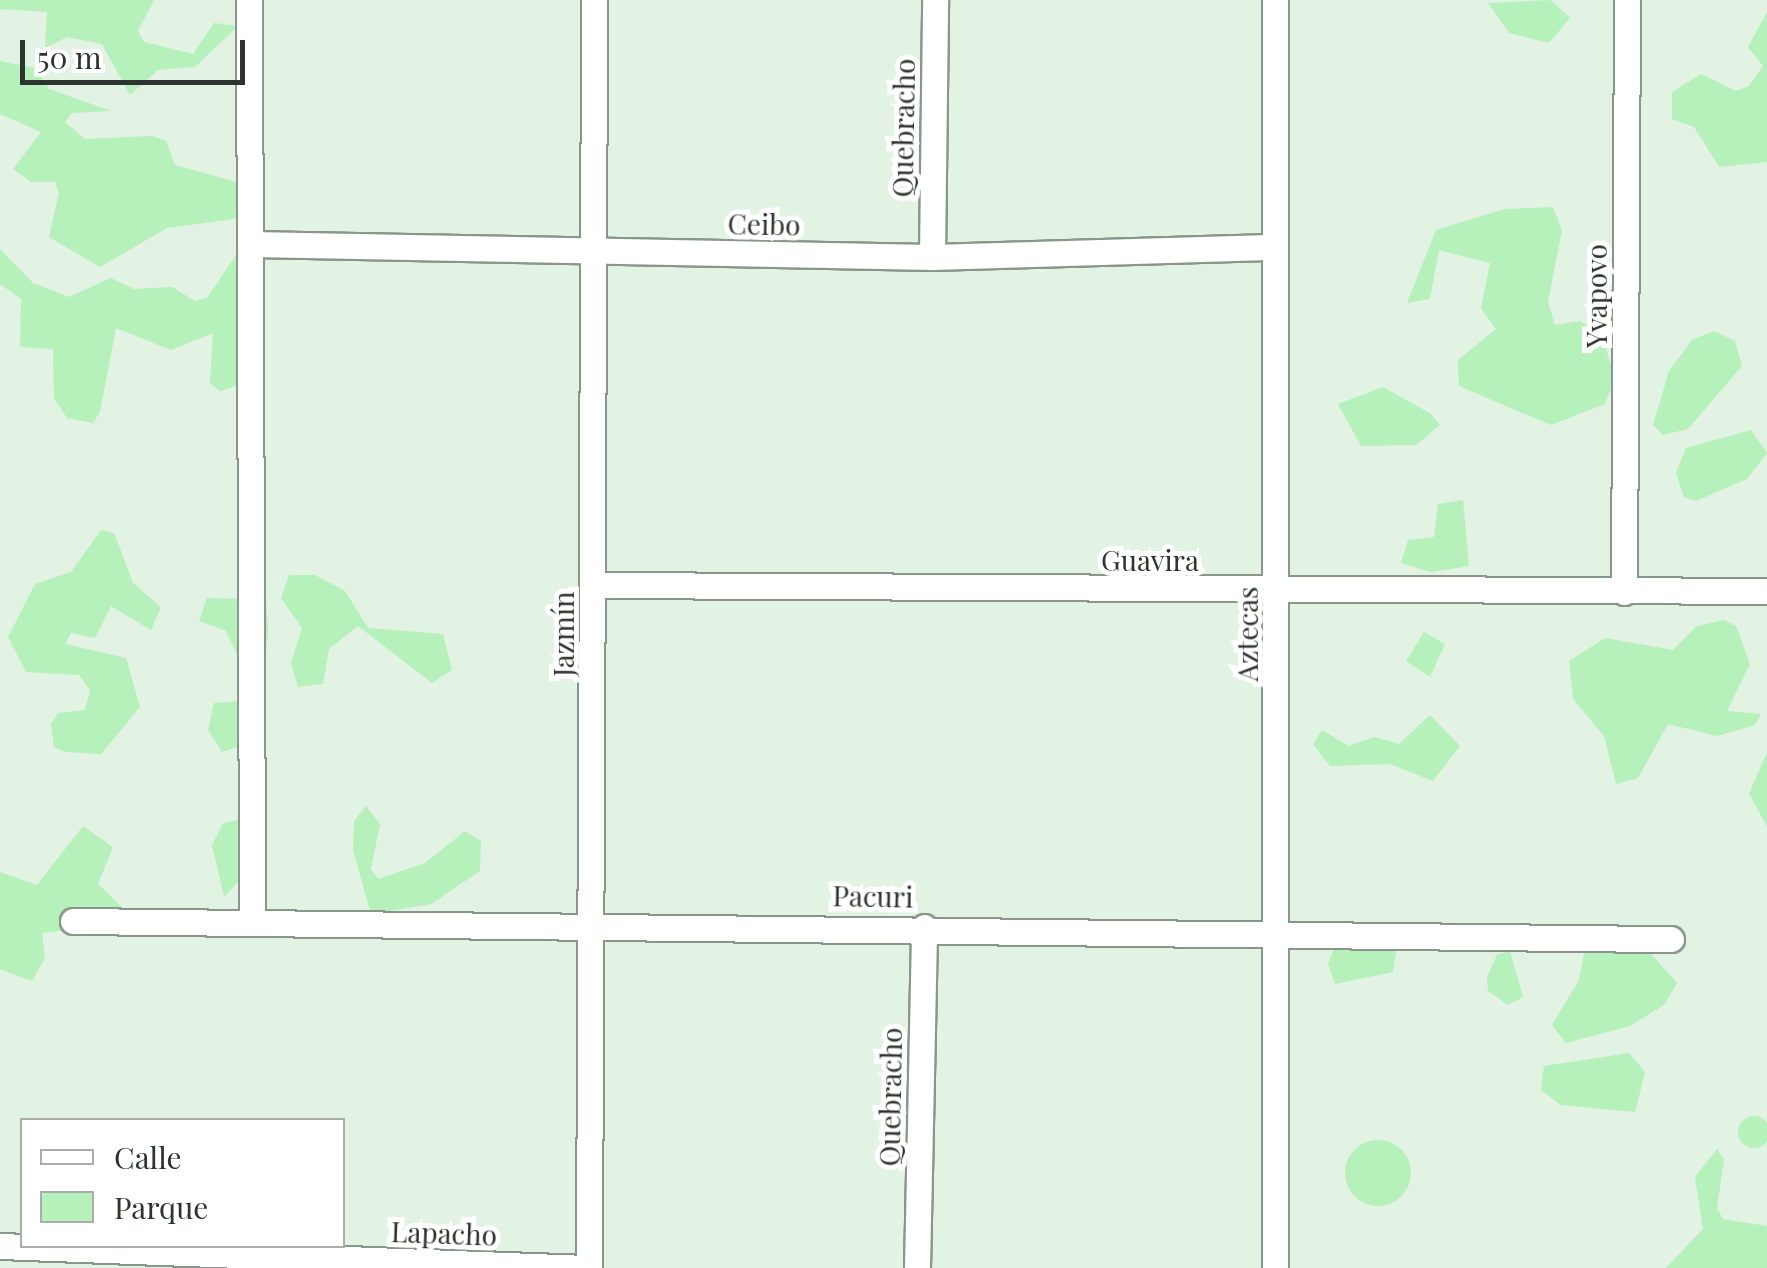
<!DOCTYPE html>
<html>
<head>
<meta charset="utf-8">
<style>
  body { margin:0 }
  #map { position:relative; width:1767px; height:1268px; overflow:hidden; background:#e2f2e3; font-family:"Playfair Display",serif }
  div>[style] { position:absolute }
  .green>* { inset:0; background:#b6f0bb }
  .round { border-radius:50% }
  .roads { filter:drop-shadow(2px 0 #889789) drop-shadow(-2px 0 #889789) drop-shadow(0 2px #889789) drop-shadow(0 -2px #889789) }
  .minor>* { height:25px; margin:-12.5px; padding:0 12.5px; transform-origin:12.5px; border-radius:12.5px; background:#fff }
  span { translate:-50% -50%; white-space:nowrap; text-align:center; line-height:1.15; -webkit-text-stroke:10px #fff; paint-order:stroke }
  .street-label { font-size:28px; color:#2d332e }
  .legend { position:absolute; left:20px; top:1118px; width:325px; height:130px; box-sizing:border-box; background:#fff; border:2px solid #abadab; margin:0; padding:12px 18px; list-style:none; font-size:30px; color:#2d332e }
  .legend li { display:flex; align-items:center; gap:20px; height:50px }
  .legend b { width:50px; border:2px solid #abadab }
  .scale { position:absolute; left:20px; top:40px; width:225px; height:45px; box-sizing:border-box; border:5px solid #2d332e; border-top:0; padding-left:12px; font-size:30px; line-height:35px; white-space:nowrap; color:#2d332e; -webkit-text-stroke:8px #fff; paint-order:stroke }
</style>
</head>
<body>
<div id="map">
  <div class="green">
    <i style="clip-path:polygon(0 0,154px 0,138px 31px,144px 42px,193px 54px,214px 23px,238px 26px,195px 67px,158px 70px,130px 95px,102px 44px,67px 37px,45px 48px,47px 12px,0 9px)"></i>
    <i style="clip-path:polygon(1551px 0,1570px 18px,1549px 43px,1509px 33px,1488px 3px)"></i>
    <i style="clip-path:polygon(1767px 12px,1767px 162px,1719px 167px,1694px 127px,1672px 119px,1672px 92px,1701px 74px,1736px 91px,1749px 86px,1763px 66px,1748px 47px)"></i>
    <i style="clip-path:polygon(0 61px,35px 68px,49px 89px,111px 111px,72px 113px,65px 122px,85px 139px,152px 136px,166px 141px,175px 165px,237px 182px,242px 218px,167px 228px,100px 267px,49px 237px,59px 193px,55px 182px,31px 182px,13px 169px,41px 132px,0 114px)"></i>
    <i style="clip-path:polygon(1553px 207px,1562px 230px,1548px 302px,1555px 325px,1580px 321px,1601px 333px,1615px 378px,1605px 404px,1551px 425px,1459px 386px,1458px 360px,1496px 329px,1481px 308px,1490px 263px,1439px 250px,1430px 299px,1407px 303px,1436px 230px,1505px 209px)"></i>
    <i style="clip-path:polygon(242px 246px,268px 630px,245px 874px,224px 897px,212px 845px,223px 823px,243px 819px,243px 745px,222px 752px,208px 730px,214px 703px,243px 701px,244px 670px,226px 631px,199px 621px,207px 598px,242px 599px,240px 385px,220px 391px,210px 383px,213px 333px,171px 350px,116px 328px,100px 412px,93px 423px,67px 418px,54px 398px,53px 349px,20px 347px,21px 299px,0 284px,0 249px,33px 283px,69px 297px,111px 278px,134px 289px,172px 287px,195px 301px,207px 298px)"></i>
    <i style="clip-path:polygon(1714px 331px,1735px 341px,1742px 366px,1688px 429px,1663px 435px,1653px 425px,1669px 371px,1692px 340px)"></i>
    <i style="clip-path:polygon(1383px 387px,1431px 414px,1440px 425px,1416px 445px,1361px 446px,1338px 404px)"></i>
    <i style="clip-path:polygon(1751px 430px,1767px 453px,1747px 479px,1696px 501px,1684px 497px,1676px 473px,1686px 448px)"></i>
    <i style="clip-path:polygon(1463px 500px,1469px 566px,1431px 572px,1401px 563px,1408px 540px,1434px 537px,1438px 504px)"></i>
    <i style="clip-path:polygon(101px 530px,114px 533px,133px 583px,161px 607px,151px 630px,111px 606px,95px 638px,71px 633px,65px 644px,126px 658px,140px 707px,101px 754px,65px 752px,54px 747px,51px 724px,58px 713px,85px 710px,90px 690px,79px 675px,26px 672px,8px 637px,35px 584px,71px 572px)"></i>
    <i style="clip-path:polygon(289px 575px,315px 575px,345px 591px,368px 628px,443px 634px,452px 670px,432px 683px,358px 626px,329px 649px,323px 684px,298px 687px,291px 663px,302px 628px,281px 598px)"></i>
    <i style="clip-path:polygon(1724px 620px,1736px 626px,1750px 664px,1727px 711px,1761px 714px,1755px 725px,1717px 736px,1668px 724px,1638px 778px,1616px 784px,1604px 736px,1573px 699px,1569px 661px,1605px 638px,1673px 650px,1697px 626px)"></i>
    <i style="clip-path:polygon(1424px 632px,1445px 644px,1430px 677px,1406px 661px)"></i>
    <i style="clip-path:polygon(1430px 715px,1460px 746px,1433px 781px,1390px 764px,1330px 766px,1313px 744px,1322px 730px,1349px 746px,1374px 737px,1399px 744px)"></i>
    <i style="clip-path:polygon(1767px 752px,1767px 826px,1749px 794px)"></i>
    <i style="clip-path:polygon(366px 806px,380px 824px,371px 869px,378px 879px,425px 863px,465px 831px,481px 841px,480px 871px,431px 904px,371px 914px,353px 850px,354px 821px)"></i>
    <i style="clip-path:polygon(83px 826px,113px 847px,98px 884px,126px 911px,94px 927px,42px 933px,45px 958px,32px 981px,0 969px,0 872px,37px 885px)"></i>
    <i style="clip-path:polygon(1586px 944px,1645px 947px,1677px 983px,1664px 1005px,1630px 1026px,1566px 1043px,1552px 1025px,1579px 980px)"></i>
    <i style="clip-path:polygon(1397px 945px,1393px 972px,1335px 984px,1328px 964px,1335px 946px)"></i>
    <i style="clip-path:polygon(1510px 951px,1523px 997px,1508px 1005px,1488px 991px,1487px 977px,1497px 955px)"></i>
    <i style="clip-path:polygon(1629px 1053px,1645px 1072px,1635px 1112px,1561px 1105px,1541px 1090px,1544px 1066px)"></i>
    <i class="round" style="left:1738px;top:1116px;width:32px;height:32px"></i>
    <i class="round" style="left:1345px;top:1140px;width:66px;height:66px"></i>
    <i style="clip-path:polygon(1717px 1149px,1724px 1159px,1717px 1208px,1723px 1219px,1767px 1226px,1767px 1268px,1666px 1268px,1703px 1229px,1695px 1177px)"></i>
  </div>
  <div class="roads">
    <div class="minor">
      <i style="left:249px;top:0;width:923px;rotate:89.81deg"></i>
      <i style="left:1275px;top:0;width:1268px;rotate:90deg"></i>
      <i style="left:252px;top:244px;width:680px;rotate:1.1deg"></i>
      <i style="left:932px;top:257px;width:342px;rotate:-1.7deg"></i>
      <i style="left:932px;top:257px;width:257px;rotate:-89.3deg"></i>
      <i style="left:593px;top:585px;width:1174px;rotate:0.29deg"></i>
      <i style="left:1624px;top:592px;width:592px;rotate:-89.71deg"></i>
      <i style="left:73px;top:921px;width:1598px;rotate:0.65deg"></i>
      <i style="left:0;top:1246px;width:586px;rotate:2.15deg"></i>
      <i style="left:589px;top:1268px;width:1268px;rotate:-89.77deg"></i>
      <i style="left:917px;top:1268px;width:341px;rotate:-88.8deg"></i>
    </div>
  </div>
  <div class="street-label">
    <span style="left:903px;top:128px;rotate:-89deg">Quebracho</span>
    <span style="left:764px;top:224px;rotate:1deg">Ceibo</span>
    <span style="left:1596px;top:296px;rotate:-90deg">Yvapovo</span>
    <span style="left:1150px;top:560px">Guavira</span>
    <span style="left:563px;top:634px;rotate:-90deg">Jazmín</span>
    <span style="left:1247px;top:634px;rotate:-90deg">Aztecas</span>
    <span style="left:873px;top:896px;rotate:1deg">Pacuri</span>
    <span style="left:890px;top:1097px;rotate:-89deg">Quebracho</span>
    <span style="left:444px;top:1233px;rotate:2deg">Lapacho</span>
  </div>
  <ul class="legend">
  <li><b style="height:12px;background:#fff"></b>Calle</li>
  <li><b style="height:28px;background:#b6f0bb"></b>Parque</li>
  </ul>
  <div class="scale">50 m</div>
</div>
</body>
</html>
